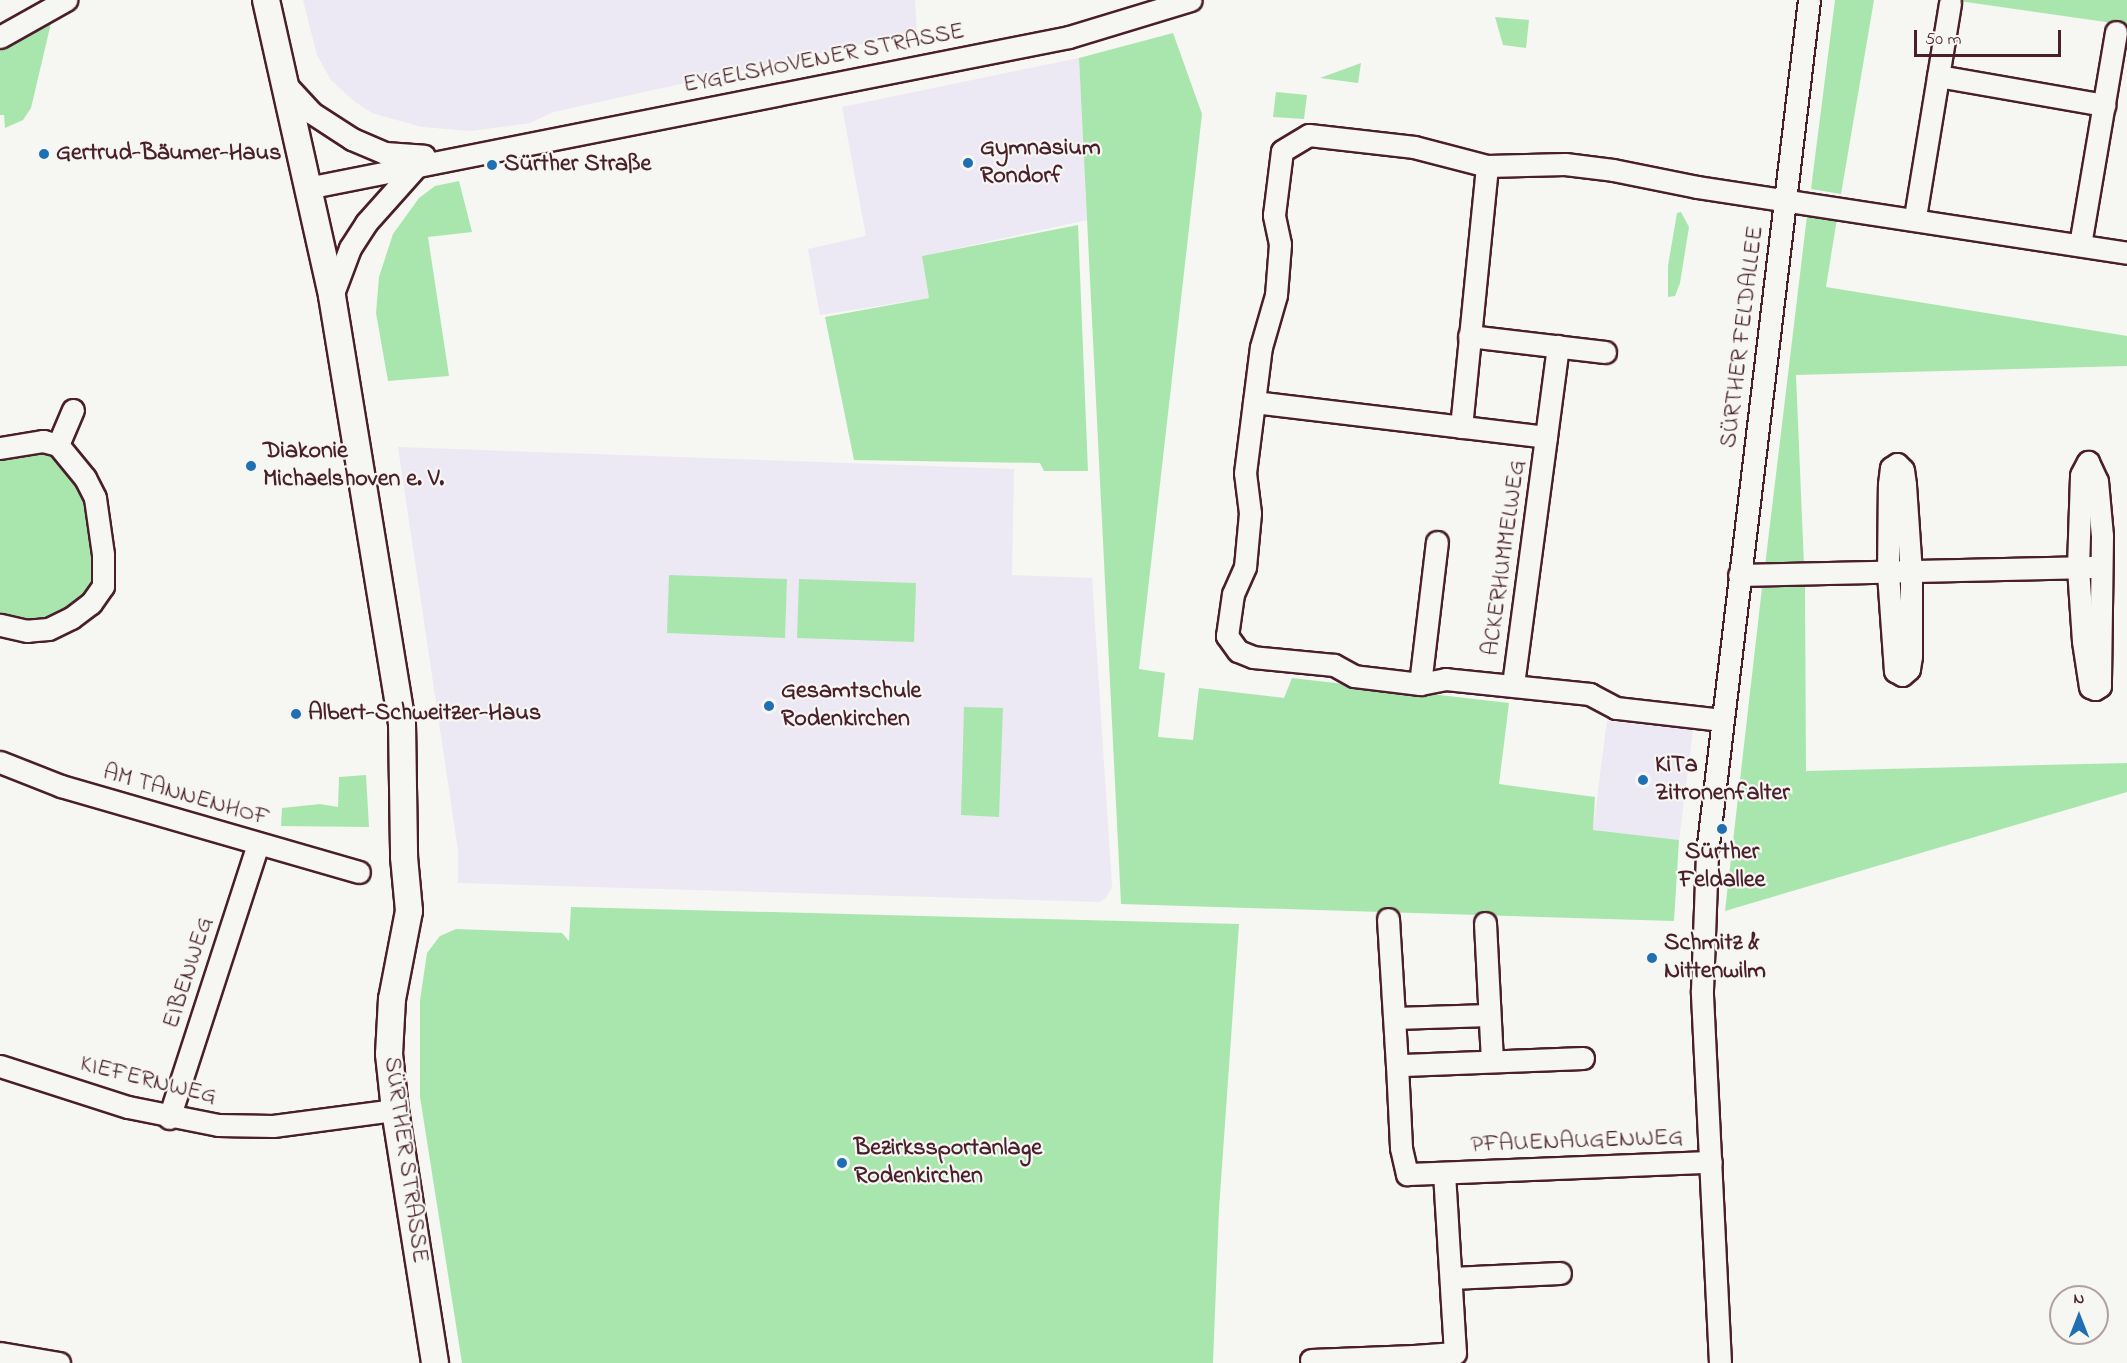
<!DOCTYPE html>
<html>
<head>
<meta charset="utf-8">
<style>
  body { margin:0 }
  #map { position:relative; width:2127px; height:1363px; overflow:hidden; background:#f6f6f2; font-family:"Indie Flower",sans-serif }
  div>[style] { position:absolute }
  .built>* { inset:0; background:#ece8f4 }
  .green>* { inset:0; background:#a9e6ad }
  .roads { filter:drop-shadow(2px 0 #4a1f2b) drop-shadow(-2px 0 #4a1f2b) drop-shadow(0 2px #4a1f2b) drop-shadow(0 -2px #4a1f2b) }
  .minor>* { height:21px; margin:-10.5px; padding:0 10.5px; transform-origin:10.5px; border-radius:10.5px; background:#f6f6f2 }
  .tertiary>* { height:26px; margin:-13px; padding:0 13px; transform-origin:13px; border-radius:13px; background:#f6f6f2 }
  .dots>* { width:16px; height:16px; translate:-50% -50%; box-sizing:border-box; border:3px solid #f6f6f2; border-radius:50% }
  span { translate:-50% -50%; white-space:nowrap; text-align:center; line-height:1.15; -webkit-text-stroke:4.5px #f6f6f2; paint-order:stroke }
  .street-label { font-size:24px; color:#4a1f2b }
  .poi-label { font-size:24px; color:#4a1f2b; font-weight:700 }
  .left { translate:0 -50%; text-align:left }
  .north { position:absolute; left:2049px; top:1285px; width:60px; height:60px; box-sizing:border-box; background:#f6f6f2; border:2px solid #b1a0a2; border-radius:50%; rotate:0deg; font-size:16px; font-weight:700; line-height:24px; text-align:center; color:#4a1f2b }
  .north::after { content:''; display:block; margin:auto; width:21px; height:27px; background:#1f6fb2; clip-path:polygon(50% 0,100% 100%,50% 72%,0 100%) }
  .scale { position:absolute; left:1914px; top:30px; width:147px; height:27px; box-sizing:border-box; border:3px solid #4a1f2b; border-top:0; padding-left:8px; font-size:18px; line-height:21px; white-space:nowrap; color:#4a1f2b; -webkit-text-stroke:4px #f6f6f2; paint-order:stroke }
</style>
</head>
<body>
<div id="map">
  <div class="built">
    <i style="clip-path:polygon(303px 0,915px 0,917px 32px,553px 112px,530px 123px,471px 131px,422px 127px,372px 113px,354px 101px,331px 80px,317px 55px)"></i>
    <i style="clip-path:polygon(1079px 58px,1087px 220px,922px 256px,929px 298px,820px 315px,808px 249px,866px 236px,842px 107px)"></i>
    <i style="clip-path:polygon(398px 447px,1014px 469px,1012px 575px,1092px 578px,1112px 887px,1106px 898px,1100px 902px,458px 883px,458px 850px)"></i>
    <i style="clip-path:polygon(1607px 721px,1693px 730px,1679px 840px,1593px 830px)"></i>
  </div>
  <div class="green">
    <i style="clip-path:polygon(1835px 0,1874px 0,1841px 194px,1811px 189px)"></i>
    <i style="clip-path:polygon(2127px 0,2127px 25px,1959px 1px,1959px 0)"></i>
    <i style="clip-path:polygon(1495px 17px,1529px 20px,1526px 48px,1503px 45px)"></i>
    <i style="clip-path:polygon(51px 23px,31px 108px,23px 120px,5px 128px,4px 115px,0 115px,0 51px)"></i>
    <i style="clip-path:polygon(1173px 33px,1202px 114px,1139px 669px,1165px 673px,1158px 737px,1193px 740px,1199px 688px,1284px 698px,1292px 678px,1509px 703px,1499px 784px,1595px 797px,1593px 830px,1679px 840px,1674px 921px,1121px 904px,1079px 58px)"></i>
    <i style="clip-path:polygon(1361px 63px,1358px 83px,1320px 78px)"></i>
    <i style="clip-path:polygon(1276px 92px,1307px 95px,1304px 119px,1273px 117px)"></i>
    <i style="clip-path:polygon(459px 181px,472px 232px,428px 237px,449px 376px,388px 381px,376px 313px,379px 277px,393px 234px,419px 198px,435px 186px)"></i>
    <i style="clip-path:polygon(1681px 212px,1689px 227px,1680px 283px,1675px 296px,1668px 297px,1668px 266px,1677px 213px)"></i>
    <i style="clip-path:polygon(1838px 212px,1826px 287px,2127px 336px,2127px 366px,1796px 375px,1804px 565px,1765px 566px,1807px 216px)"></i>
    <i style="clip-path:polygon(1078px 225px,1088px 471px,1044px 471px,1040px 463px,854px 460px,825px 317px,929px 298px,922px 256px)"></i>
    <i style="clip-path:polygon(50px 450px,87px 495px,99px 553px,90px 599px,48px 622px,0 621px,0 455px)"></i>
    <i style="clip-path:polygon(669px 575px,787px 579px,785px 638px,667px 633px)"></i>
    <i style="clip-path:polygon(799px 579px,916px 583px,914px 642px,797px 638px)"></i>
    <i style="clip-path:polygon(1805px 586px,1806px 771px,2127px 763px,2127px 792px,1725px 911px,1762px 588px)"></i>
    <i style="clip-path:polygon(964px 707px,1003px 708px,999px 817px,961px 815px)"></i>
    <i style="clip-path:polygon(366px 775px,369px 827px,281px 826px,282px 808px,320px 804px,338px 807px,339px 777px)"></i>
    <i style="clip-path:polygon(571px 907px,1239px 924px,1219px 1209px,1213px 1363px,462px 1363px,420px 1097px,420px 1000px,427px 953px,440px 936px,456px 929px,562px 933px,569px 941px)"></i>
  </div>
  <div class="roads">
    <div class="minor">
      <i style="left:0;top:37px;width:76px;rotate:-29.3deg"></i>
      <i style="left:1938px;top:76px;width:169px;rotate:9.9deg"></i>
      <i style="left:286px;top:85px;width:38px;rotate:47deg"></i>
      <i style="left:312px;top:113px;width:48px;rotate:33deg"></i>
      <i style="left:352px;top:139px;width:36px;rotate:23deg"></i>
      <i style="left:385px;top:153px;width:39px;rotate:4deg"></i>
      <i style="left:307px;top:188px;width:777px;rotate:-11.21deg"></i>
      <i style="left:1069px;top:37px;width:127px;rotate:-16.9deg"></i>
      <i style="left:1915px;top:217px;width:217px;rotate:-80.7deg"></i>
      <i style="left:2080px;top:245px;width:216px;rotate:-80.4deg"></i>
      <i style="left:332px;top:296px;width:51px;rotate:-69.4deg"></i>
      <i style="left:350px;top:248px;width:30px;rotate:-57deg"></i>
      <i style="left:366px;top:223px;width:76px;rotate:-48.2deg"></i>
      <i style="left:1469px;top:336px;width:137px;rotate:6.7deg"></i>
      <i style="left:1254px;top:402px;width:294px;rotate:6.8deg"></i>
      <i style="left:1546px;top:437px;width:250px;rotate:97.6deg"></i>
      <i style="left:1461px;top:427px;width:262px;rotate:-84.3deg"></i>
      <i style="left:1546px;top:437px;width:92px;rotate:-82.5deg"></i>
      <i style="left:58px;top:445px;width:38px;rotate:-67deg"></i>
      <i style="left:0;top:448px;width:44px;rotate:-9.2deg"></i>
      <i style="left:43px;top:441px;width:16px;rotate:15deg"></i>
      <i style="left:58px;top:445px;width:43px;rotate:50.7deg"></i>
      <i style="left:85px;top:478px;width:22px;rotate:63deg"></i>
      <i style="left:95px;top:498px;width:57px;rotate:81.9deg"></i>
      <i style="left:103px;top:554px;width:32px;rotate:90deg"></i>
      <i style="left:103px;top:586px;width:21px;rotate:125deg"></i>
      <i style="left:91px;top:603px;width:25px;rotate:143deg"></i>
      <i style="left:71px;top:618px;width:25px;rotate:154deg"></i>
      <i style="left:48px;top:629px;width:21px;rotate:175deg"></i>
      <i style="left:27px;top:631px;width:28px;rotate:-167deg"></i>
      <i style="left:2088px;top:462px;width:21px;rotate:65deg"></i>
      <i style="left:2097px;top:481px;width:55px;rotate:84.8deg"></i>
      <i style="left:2102px;top:536px;width:150px;rotate:90.8deg"></i>
      <i style="left:2100px;top:686px;width:6px;rotate:149deg"></i>
      <i style="left:2095px;top:689px;width:5px;rotate:-158deg"></i>
      <i style="left:2090px;top:687px;width:47px;rotate:-98.7deg"></i>
      <i style="left:2083px;top:641px;width:74px;rotate:-93.9deg"></i>
      <i style="left:2078px;top:567px;width:92px;rotate:-88.1deg"></i>
      <i style="left:2081px;top:475px;width:15px;rotate:-62deg"></i>
      <i style="left:1897px;top:464px;width:8px;rotate:45deg"></i>
      <i style="left:1903px;top:470px;width:15px;rotate:82deg"></i>
      <i style="left:1905px;top:485px;width:87px;rotate:86.1deg"></i>
      <i style="left:1911px;top:572px;width:84px;rotate:90deg"></i>
      <i style="left:1911px;top:656px;width:13px;rotate:99deg"></i>
      <i style="left:1909px;top:669px;width:9px;rotate:139deg"></i>
      <i style="left:1902px;top:675px;width:8px;rotate:-150deg"></i>
      <i style="left:1895px;top:671px;width:97px;rotate:-94.1deg"></i>
      <i style="left:1888px;top:574px;width:90px;rotate:-89.4deg"></i>
      <i style="left:1889px;top:484px;width:16px;rotate:-83deg"></i>
      <i style="left:1891px;top:468px;width:7px;rotate:-34deg"></i>
      <i style="left:1739px;top:575px;width:353px;rotate:-1.3deg"></i>
      <i style="left:1420px;top:684px;width:143px;rotate:-83.2deg"></i>
      <i style="left:1722px;top:720px;width:107px;rotate:-173.5deg"></i>
      <i style="left:1616px;top:708px;width:30px;rotate:-152deg"></i>
      <i style="left:1590px;top:694px;width:145px;rotate:-174.1deg"></i>
      <i style="left:1446px;top:679px;width:26px;rotate:169deg"></i>
      <i style="left:1420px;top:684px;width:66px;rotate:-173.1deg"></i>
      <i style="left:1354px;top:676px;width:23px;rotate:-151deg"></i>
      <i style="left:1334px;top:665px;width:81px;rotate:-174.4deg"></i>
      <i style="left:1253px;top:657px;width:16px;rotate:-158deg"></i>
      <i style="left:1238px;top:651px;width:19px;rotate:-126deg"></i>
      <i style="left:1227px;top:636px;width:42px;rotate:-81.9deg"></i>
      <i style="left:1233px;top:594px;width:30px;rotate:-66deg"></i>
      <i style="left:1245px;top:567px;width:54px;rotate:-84.7deg"></i>
      <i style="left:1250px;top:513px;width:40px;rotate:-97.1deg"></i>
      <i style="left:1245px;top:473px;width:127px;rotate:-82.8deg"></i>
      <i style="left:1261px;top:347px;width:54px;rotate:-73.9deg"></i>
      <i style="left:1276px;top:295px;width:51px;rotate:-85.5deg"></i>
      <i style="left:1280px;top:244px;width:30px;rotate:-102deg"></i>
      <i style="left:1274px;top:215px;width:64px;rotate:-82.9deg"></i>
      <i style="left:1282px;top:151px;width:31px;rotate:-31deg"></i>
      <i style="left:1309px;top:135px;width:106px;rotate:6.5deg"></i>
      <i style="left:1414px;top:147px;width:75px;rotate:14.6deg"></i>
      <i style="left:1487px;top:166px;width:78px;rotate:-1.5deg"></i>
      <i style="left:1565px;top:164px;width:48px;rotate:7.1deg"></i>
      <i style="left:1613px;top:170px;width:86px;rotate:11.4deg"></i>
      <i style="left:1697px;top:187px;width:435px;rotate:8.7deg"></i>
      <i style="left:0;top:762px;width:66px;rotate:21.5deg"></i>
      <i style="left:61px;top:786px;width:310px;rotate:16.1deg"></i>
      <i style="left:1388px;top:919px;width:146px;rotate:86.5deg"></i>
      <i style="left:1485px;top:923px;width:138px;rotate:87.1deg"></i>
      <i style="left:1395px;top:1018px;width:94px;rotate:-1.8deg"></i>
      <i style="left:1583px;top:1058px;width:186px;rotate:177.8deg"></i>
      <i style="left:1397px;top:1065px;width:83px;rotate:87.2deg"></i>
      <i style="left:1401px;top:1148px;width:27px;rotate:77deg"></i>
      <i style="left:1407px;top:1174px;width:304px;rotate:-2.3deg"></i>
      <i style="left:0;top:1066px;width:134px;rotate:17.8deg"></i>
      <i style="left:128px;top:1107px;width:92px;rotate:11.3deg"></i>
      <i style="left:218px;top:1125px;width:55px;rotate:1deg"></i>
      <i style="left:273px;top:1126px;width:123px;rotate:-7.5deg"></i>
      <i style="left:169px;top:1118px;width:288px;rotate:-72deg"></i>
      <i style="left:1451px;top:1278px;width:109px;rotate:-2.6deg"></i>
      <i style="left:0;top:1353px;width:60px;rotate:9.6deg"></i>
      <i style="left:1311px;top:1360px;width:103px;rotate:-2.2deg"></i>
      <i style="left:1414px;top:1363px;width:7px;rotate:-90deg"></i>
      <i style="left:1414px;top:1356px;width:41px;rotate:-4.2deg"></i>
      <i style="left:1455px;top:1353px;width:180px;rotate:-93.5deg"></i>
      <i style="left:1720px;top:1363px;width:373px;rotate:-92.8deg"></i>
      <i style="left:1702px;top:990px;width:137px;rotate:-87.9deg"></i>
      <i style="left:1707px;top:853px;width:859px;rotate:-83.18deg"></i>
    </div>
    <div class="tertiary">
      <i style="left:266px;top:0;width:303px;rotate:77.4deg"></i>
      <i style="left:332px;top:296px;width:433px;rotate:80.7deg"></i>
      <i style="left:402px;top:723px;width:134px;rotate:89.1deg"></i>
      <i style="left:404px;top:857px;width:54px;rotate:84.7deg"></i>
      <i style="left:409px;top:911px;width:90px;rotate:100.9deg"></i>
      <i style="left:392px;top:999px;width:55px;rotate:93.1deg"></i>
      <i style="left:389px;top:1054px;width:56px;rotate:83.9deg"></i>
      <i style="left:395px;top:1110px;width:256px;rotate:81deg"></i>
    </div>
  </div>
  <div class="dots">
    <i style="left:44px;top:154px;background:#1f6fb2"></i>
    <i style="left:968px;top:163px;background:#1f6fb2"></i>
    <i style="left:492px;top:165px;background:#1f6fb2"></i>
    <i style="left:251px;top:466px;background:#1f6fb2"></i>
    <i style="left:769px;top:706px;background:#1f6fb2"></i>
    <i style="left:296px;top:714px;background:#1f6fb2"></i>
    <i style="left:1643px;top:780px;background:#1f6fb2"></i>
    <i style="left:1722px;top:829px;background:#1f6fb2"></i>
    <i style="left:1652px;top:958px;background:#1f6fb2"></i>
    <i style="left:842px;top:1163px;background:#1f6fb2"></i>
  </div>
  <div class="street-label">
    <span style="left:824px;top:59px;rotate:-11deg">EYGELSHOVENER STRASSE</span>
    <span style="left:1743px;top:337px;rotate:-83deg">SÜRTHER FELDALLEE</span>
    <span style="left:1505px;top:558px;rotate:-82deg">ACKERHUMMELWEG</span>
    <span style="left:186px;top:796px;rotate:16deg">AM TANNENHOF</span>
    <span style="left:189px;top:973px;rotate:-72deg">EIBENWEG</span>
    <span style="left:148px;top:1081px;rotate:14deg">KIEFERNWEG</span>
    <span style="left:1577px;top:1142px;rotate:-2deg">PFAUENAUGENWEG</span>
    <span style="left:405px;top:1160px;rotate:82deg">SÜRTHER STRASSE</span>
  </div>
  <div class="poi-label">
    <span class="left" style="left:980px;top:163px">Gymnasium<br>Rondorf</span>
    <span class="left" style="left:56px;top:154px">Gertrud-Bäumer-Haus</span>
    <span class="left" style="left:504px;top:165px">Sürther Straße</span>
    <span class="left" style="left:263px;top:466px">Diakonie<br>Michaelshoven e. V.</span>
    <span class="left" style="left:781px;top:706px">Gesamtschule<br>Rodenkirchen</span>
    <span class="left" style="left:308px;top:714px">Albert-Schweitzer-Haus</span>
    <span class="left" style="left:1655px;top:780px">KiTa<br>Zitronenfalter</span>
    <span style="left:1722px;top:867px">Sürther<br>Feldallee</span>
    <span class="left" style="left:1664px;top:958px">Schmitz &amp;<br>Nittenwilm</span>
    <span class="left" style="left:854px;top:1163px">Bezirkssportanlage<br>Rodenkirchen</span>
  </div>
  <div class="north">N</div>
  <div class="scale">50 m</div>
</div>
</body>
</html>
